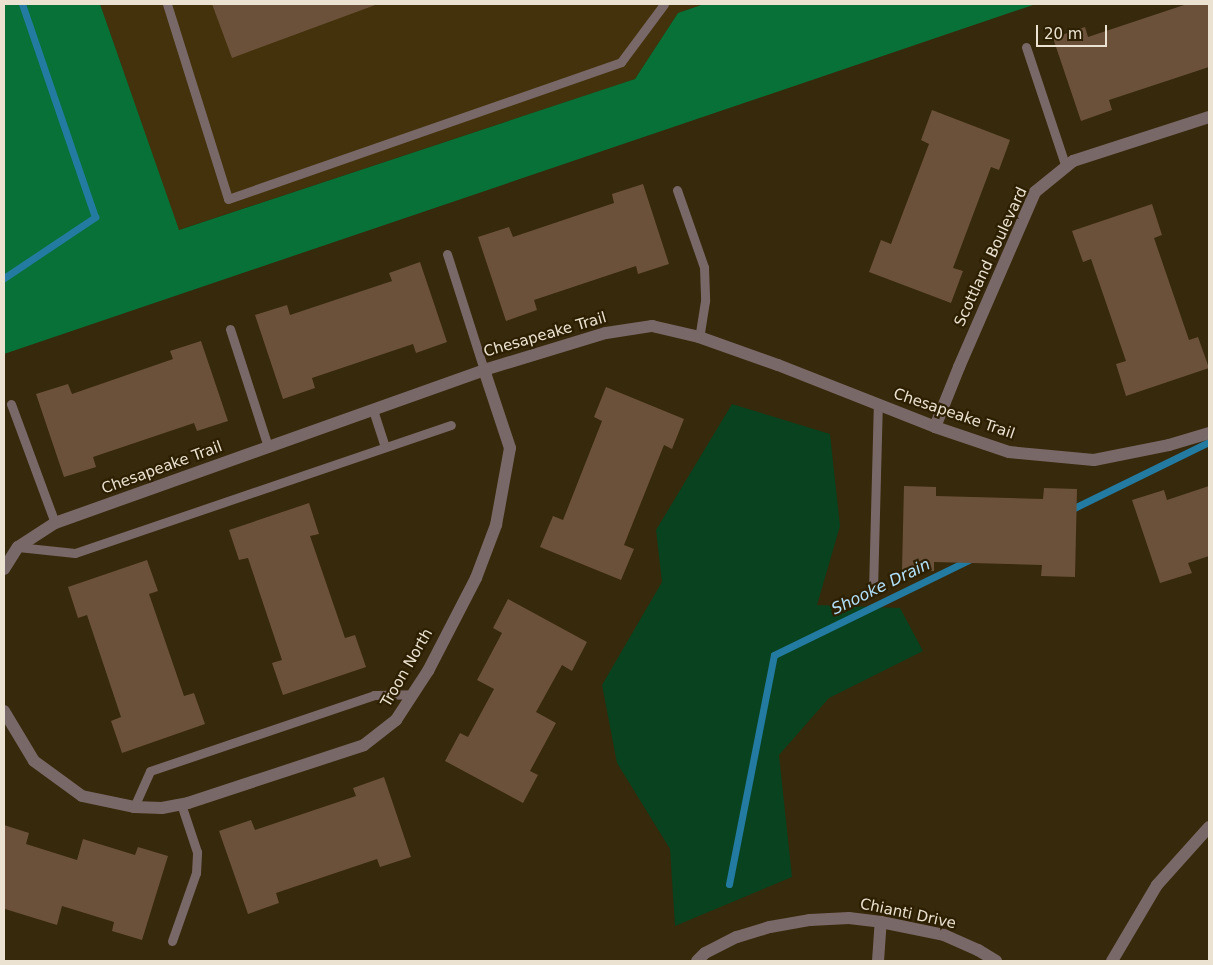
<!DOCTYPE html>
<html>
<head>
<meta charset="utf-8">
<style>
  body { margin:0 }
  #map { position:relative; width:1213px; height:965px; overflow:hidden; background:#37290b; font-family:"DejaVu Sans",sans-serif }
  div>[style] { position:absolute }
  .built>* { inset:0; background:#43320b }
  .green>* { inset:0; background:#09421f }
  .forest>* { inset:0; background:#087137 }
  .stream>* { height:7px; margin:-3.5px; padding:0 3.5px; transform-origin:3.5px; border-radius:3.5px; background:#237ba2 }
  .building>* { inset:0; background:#6b513a }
  .lane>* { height:9px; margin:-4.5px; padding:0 4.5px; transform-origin:4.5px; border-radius:4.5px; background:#796868 }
  .street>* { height:12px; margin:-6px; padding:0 6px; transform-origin:6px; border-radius:6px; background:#796868 }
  span { translate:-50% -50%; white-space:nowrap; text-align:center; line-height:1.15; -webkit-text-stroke:4.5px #2d1f02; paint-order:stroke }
  .street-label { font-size:15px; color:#ebe2d1 }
  .water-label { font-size:16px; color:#b0e0fb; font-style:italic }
  .frame { position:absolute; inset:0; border:5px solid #ebe2d1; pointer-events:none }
  .scale { position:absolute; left:1036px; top:25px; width:71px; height:22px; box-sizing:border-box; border:2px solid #ebe2d1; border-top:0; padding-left:6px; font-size:15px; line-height:18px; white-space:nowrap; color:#ebe2d1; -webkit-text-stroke:4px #2d1f02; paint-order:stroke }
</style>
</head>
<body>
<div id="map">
  <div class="built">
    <i style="clip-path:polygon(100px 4px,704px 4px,678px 13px,635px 79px,178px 230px)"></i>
  </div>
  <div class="green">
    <i style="clip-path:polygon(732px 404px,830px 434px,840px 526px,817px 605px,900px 608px,923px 651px,829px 698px,779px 755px,792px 877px,675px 926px,670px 849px,617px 763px,602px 685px,662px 582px,656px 530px)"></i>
  </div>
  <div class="forest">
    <i style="clip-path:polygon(4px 4px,100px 4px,179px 230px,635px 79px,678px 13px,704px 4px,1036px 4px,4px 354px)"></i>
  </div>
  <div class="stream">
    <i style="left:4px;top:278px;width:110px;rotate:-33.8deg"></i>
    <i style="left:95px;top:217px;width:225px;rotate:-108.9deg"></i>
    <i style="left:1068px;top:511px;width:157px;rotate:-26.1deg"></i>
    <i style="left:729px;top:884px;width:233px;rotate:-78.9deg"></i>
    <i style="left:774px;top:655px;width:217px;rotate:-26deg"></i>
  </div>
  <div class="building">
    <i style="clip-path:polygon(212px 4px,378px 4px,232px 58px)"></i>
    <i style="clip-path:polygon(1187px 4px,1209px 4px,1209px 67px,1109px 100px,1112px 110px,1081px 121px,1053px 38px,1085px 27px,1088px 37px)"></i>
    <i style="clip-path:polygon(932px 110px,1010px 140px,999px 170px,991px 167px,953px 268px,963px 271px,951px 303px,869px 272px,881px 240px,891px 244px,929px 144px,921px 140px)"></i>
    <i style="clip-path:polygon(643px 184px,669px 264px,638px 274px,636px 266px,534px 300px,537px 310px,506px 321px,478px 237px,509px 227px,513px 237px,614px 203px,612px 194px)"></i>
    <i style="clip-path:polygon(1152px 204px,1162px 235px,1154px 238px,1189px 340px,1198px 337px,1209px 368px,1126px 396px,1116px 364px,1126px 361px,1091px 259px,1083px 262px,1072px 231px)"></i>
    <i style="clip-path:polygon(420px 262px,447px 342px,416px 353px,413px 344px,312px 378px,315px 388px,283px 399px,255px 315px,287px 305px,290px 315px,392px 281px,389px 273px)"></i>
    <i style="clip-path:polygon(201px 341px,228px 421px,197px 431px,194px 423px,93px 457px,96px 467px,64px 477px,36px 394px,68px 384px,72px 394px,173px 359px,170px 351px)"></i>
    <i style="clip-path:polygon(606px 387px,684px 419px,672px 449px,664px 445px,624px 545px,634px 549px,621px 580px,540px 547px,553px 516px,563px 520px,602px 421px,594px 417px)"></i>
    <i style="clip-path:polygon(904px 486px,936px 487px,936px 496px,1043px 499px,1044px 488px,1077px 489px,1075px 577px,1041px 576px,1042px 565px,934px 562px,934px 571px,902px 570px)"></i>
    <i style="clip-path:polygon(1209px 486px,1209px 556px,1188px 563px,1192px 573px,1160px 583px,1132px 500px,1164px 490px,1167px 500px)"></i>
    <i style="clip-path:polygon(309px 503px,319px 534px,310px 536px,345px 638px,355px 635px,366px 667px,283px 695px,272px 663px,282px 660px,248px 558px,239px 560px,229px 530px)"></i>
    <i style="clip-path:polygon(147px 560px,158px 591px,149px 594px,184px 696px,194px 693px,205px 724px,122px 753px,111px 721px,121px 717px,87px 615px,78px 618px,68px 587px)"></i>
    <i style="clip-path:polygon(508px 599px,587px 642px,572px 671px,562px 665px,536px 712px,556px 723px,530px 771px,538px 775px,523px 803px,445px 761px,460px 733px,468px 737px,494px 689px,477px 680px,502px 633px,493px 628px)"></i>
    <i style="clip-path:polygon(384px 777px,411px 857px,380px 867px,377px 859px,276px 893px,279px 903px,248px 914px,219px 831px,251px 820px,255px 830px,356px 796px,353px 788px)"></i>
    <i style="clip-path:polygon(4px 825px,29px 833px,26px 844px,77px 860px,83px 839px,135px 855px,138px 847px,168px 856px,142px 940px,112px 931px,114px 922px,62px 906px,57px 925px,5px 909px,4px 912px)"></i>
  </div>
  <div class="lane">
    <i style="left:167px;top:4px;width:204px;rotate:72.6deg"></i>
    <i style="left:228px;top:199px;width:416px;rotate:-19.2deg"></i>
    <i style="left:621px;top:62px;width:72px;rotate:-53.4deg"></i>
    <i style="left:1026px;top:47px;width:126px;rotate:71.6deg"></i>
    <i style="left:677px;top:190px;width:82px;rotate:70.7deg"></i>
    <i style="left:704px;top:267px;width:34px;rotate:88deg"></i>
    <i style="left:705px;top:301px;width:36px;rotate:99deg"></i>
    <i style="left:447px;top:254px;width:122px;rotate:72.3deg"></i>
    <i style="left:230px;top:329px;width:124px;rotate:72.1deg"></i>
    <i style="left:11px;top:404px;width:127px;rotate:69.7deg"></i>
    <i style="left:373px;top:410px;width:39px;rotate:72deg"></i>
    <i style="left:18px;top:547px;width:57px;rotate:6deg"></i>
    <i style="left:75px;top:553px;width:397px;rotate:-18.8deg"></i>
    <i style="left:873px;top:590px;width:185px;rotate:-88.5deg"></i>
    <i style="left:134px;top:807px;width:39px;rotate:-66deg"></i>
    <i style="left:150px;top:771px;width:237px;rotate:-18.7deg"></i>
    <i style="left:374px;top:695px;width:39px;rotate:-1deg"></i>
    <i style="left:172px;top:941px;width:72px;rotate:-70.6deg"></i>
    <i style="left:196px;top:873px;width:21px;rotate:-87deg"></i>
    <i style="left:197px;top:852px;width:51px;rotate:-108.4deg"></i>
  </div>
  <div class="street">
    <i style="left:935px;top:427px;width:65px;rotate:-68.2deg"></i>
    <i style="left:959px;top:367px;width:191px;rotate:-66.5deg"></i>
    <i style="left:1035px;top:192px;width:49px;rotate:-39.2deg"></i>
    <i style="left:1073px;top:161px;width:143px;rotate:-17.9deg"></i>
    <i style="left:4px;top:569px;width:26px;rotate:-58deg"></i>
    <i style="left:18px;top:547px;width:44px;rotate:-33deg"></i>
    <i style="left:55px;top:523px;width:455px;rotate:-19.6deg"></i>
    <i style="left:484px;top:370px;width:127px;rotate:-16.9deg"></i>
    <i style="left:606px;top:333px;width:47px;rotate:-8.7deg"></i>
    <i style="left:652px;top:326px;width:48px;rotate:13.2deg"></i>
    <i style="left:699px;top:337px;width:84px;rotate:19.5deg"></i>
    <i style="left:778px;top:365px;width:169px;rotate:21.5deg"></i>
    <i style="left:935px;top:427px;width:78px;rotate:18.7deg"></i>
    <i style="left:1009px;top:452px;width:85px;rotate:5.4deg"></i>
    <i style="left:1094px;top:460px;width:76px;rotate:-11.3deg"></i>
    <i style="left:1169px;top:445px;width:42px;rotate:-16.7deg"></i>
    <i style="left:4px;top:711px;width:58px;rotate:59deg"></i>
    <i style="left:34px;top:761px;width:59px;rotate:36.1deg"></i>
    <i style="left:82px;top:796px;width:53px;rotate:11.9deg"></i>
    <i style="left:134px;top:807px;width:28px;rotate:2deg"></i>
    <i style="left:162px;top:808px;width:26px;rotate:-11deg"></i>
    <i style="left:188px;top:803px;width:185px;rotate:-18.2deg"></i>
    <i style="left:364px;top:745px;width:41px;rotate:-38deg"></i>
    <i style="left:396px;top:720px;width:59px;rotate:-56.9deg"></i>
    <i style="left:428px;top:671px;width:105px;rotate:-62.7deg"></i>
    <i style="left:476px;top:578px;width:57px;rotate:-69.3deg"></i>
    <i style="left:496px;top:525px;width:78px;rotate:-79.7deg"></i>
    <i style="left:510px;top:448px;width:82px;rotate:-108.4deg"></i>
    <i style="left:697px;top:961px;width:11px;rotate:-45deg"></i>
    <i style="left:705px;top:953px;width:36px;rotate:-27deg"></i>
    <i style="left:737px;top:937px;width:34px;rotate:-17deg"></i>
    <i style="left:770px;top:927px;width:41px;rotate:-9.9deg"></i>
    <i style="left:810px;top:920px;width:39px;rotate:-3deg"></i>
    <i style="left:849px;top:918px;width:32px;rotate:7deg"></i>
    <i style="left:881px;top:922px;width:64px;rotate:11.7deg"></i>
    <i style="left:944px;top:935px;width:37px;rotate:24deg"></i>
    <i style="left:978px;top:950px;width:21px;rotate:31deg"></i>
    <i style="left:878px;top:961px;width:39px;rotate:-86deg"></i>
    <i style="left:1112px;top:961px;width:88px;rotate:-59.4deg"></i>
    <i style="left:1157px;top:885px;width:78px;rotate:-48.1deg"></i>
  </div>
  <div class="street-label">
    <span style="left:991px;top:257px;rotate:-65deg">Scottland Boulevard</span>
    <span style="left:545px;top:335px;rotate:-16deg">Chesapeake Trail</span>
    <span style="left:954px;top:414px;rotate:19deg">Chesapeake Trail</span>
    <span style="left:162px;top:468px;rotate:-20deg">Chesapeake Trail</span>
    <span style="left:407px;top:668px;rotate:-60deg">Troon North</span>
    <span style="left:908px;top:914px;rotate:12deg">Chianti Drive</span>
  </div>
  <div class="water-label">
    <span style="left:881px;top:587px;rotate:-26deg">Shooke Drain</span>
  </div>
  <div class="frame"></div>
  <div class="scale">20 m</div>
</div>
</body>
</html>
